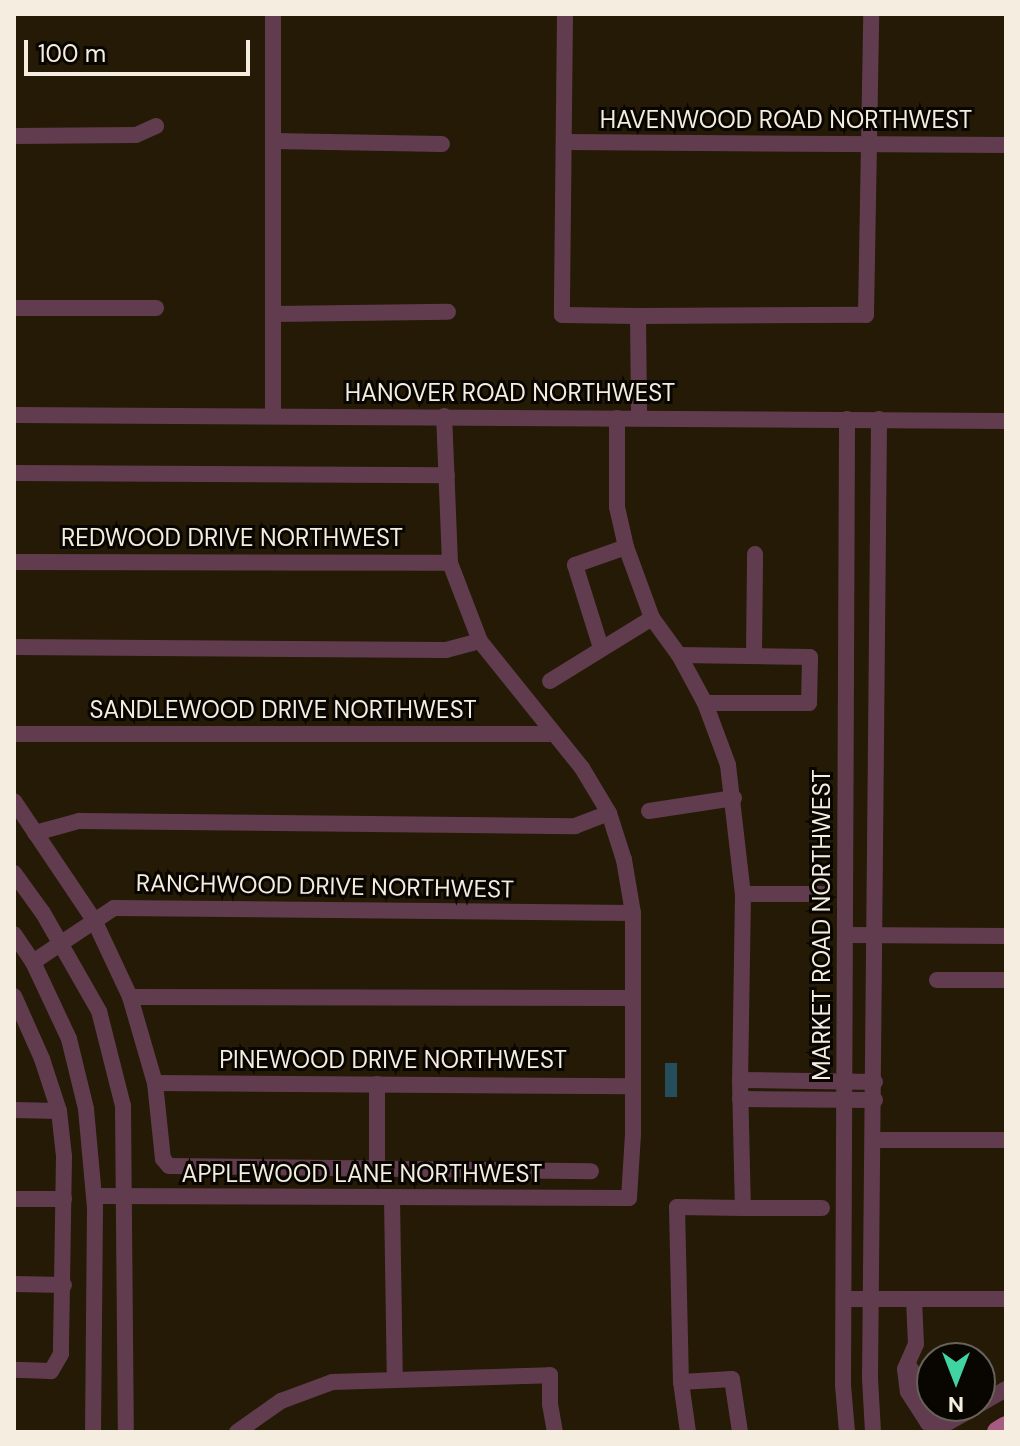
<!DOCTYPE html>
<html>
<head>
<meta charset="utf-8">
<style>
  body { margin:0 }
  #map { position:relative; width:1020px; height:1446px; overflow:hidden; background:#241a05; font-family:"DM Sans",sans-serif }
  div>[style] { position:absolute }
  .water>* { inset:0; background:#244e5b }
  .minor>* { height:16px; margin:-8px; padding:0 8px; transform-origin:8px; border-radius:8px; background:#613c4f }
  .major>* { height:22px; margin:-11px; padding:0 11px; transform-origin:11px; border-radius:11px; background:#a55b82 }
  span { translate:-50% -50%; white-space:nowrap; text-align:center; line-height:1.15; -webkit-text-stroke:6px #090601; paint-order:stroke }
  .street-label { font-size:24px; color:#f4ede0 }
  .frame { position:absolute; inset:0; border:16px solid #f4ede0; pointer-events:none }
  .north { position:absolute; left:916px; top:1342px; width:80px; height:80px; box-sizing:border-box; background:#090601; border:2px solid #67625a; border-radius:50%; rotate:180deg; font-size:22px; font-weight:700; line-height:32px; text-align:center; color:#f4ede0 }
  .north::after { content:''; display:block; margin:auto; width:28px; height:36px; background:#40d4a2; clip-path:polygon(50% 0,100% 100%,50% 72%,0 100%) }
  .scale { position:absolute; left:24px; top:40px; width:226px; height:36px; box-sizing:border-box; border:4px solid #f4ede0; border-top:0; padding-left:10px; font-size:24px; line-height:28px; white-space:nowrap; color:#f4ede0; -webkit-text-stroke:6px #090601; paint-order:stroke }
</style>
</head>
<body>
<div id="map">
  <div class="water">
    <i style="clip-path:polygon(665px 1063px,677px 1063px,677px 1097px,665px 1097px)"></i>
  </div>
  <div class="minor">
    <i style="left:273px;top:14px;width:401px;rotate:90deg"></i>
    <i style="left:565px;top:14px;width:301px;rotate:90.6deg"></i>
    <i style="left:562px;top:315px;width:76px;rotate:0.8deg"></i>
    <i style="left:638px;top:316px;width:228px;rotate:-0.3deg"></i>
    <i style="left:866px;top:315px;width:301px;rotate:-89deg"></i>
    <i style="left:14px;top:136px;width:122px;rotate:-0.5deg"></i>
    <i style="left:136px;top:135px;width:22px;rotate:-24deg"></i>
    <i style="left:273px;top:141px;width:169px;rotate:1deg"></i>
    <i style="left:565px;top:142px;width:441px;rotate:0.4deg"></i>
    <i style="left:14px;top:308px;width:142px"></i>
    <i style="left:273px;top:314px;width:175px;rotate:-0.7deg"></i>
    <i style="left:638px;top:316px;width:102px;rotate:89.4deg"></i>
    <i style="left:14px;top:415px;width:992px;rotate:0.35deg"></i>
    <i style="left:617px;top:418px;width:89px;rotate:90deg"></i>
    <i style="left:617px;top:507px;width:41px;rotate:77.3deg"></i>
    <i style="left:626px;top:547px;width:76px;rotate:69.9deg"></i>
    <i style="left:652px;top:618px;width:46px;rotate:53.9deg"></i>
    <i style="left:679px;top:655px;width:55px;rotate:61.6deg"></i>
    <i style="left:705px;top:703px;width:66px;rotate:69.6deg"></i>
    <i style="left:728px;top:765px;width:130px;rotate:83.4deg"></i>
    <i style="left:743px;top:894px;width:186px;rotate:90.9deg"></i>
    <i style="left:740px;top:1080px;width:128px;rotate:88.7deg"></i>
    <i style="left:743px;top:1208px;width:66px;rotate:-179.1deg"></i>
    <i style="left:677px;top:1207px;width:175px;rotate:88.7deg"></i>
    <i style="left:681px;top:1382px;width:50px;rotate:82deg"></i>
    <i style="left:14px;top:473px;width:433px;rotate:0.3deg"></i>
    <i style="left:14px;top:562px;width:436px;rotate:0.1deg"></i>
    <i style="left:14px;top:647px;width:432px;rotate:0.4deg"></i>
    <i style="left:446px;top:650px;width:35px;rotate:-15deg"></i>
    <i style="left:601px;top:648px;width:87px;rotate:-107.4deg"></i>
    <i style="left:575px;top:565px;width:54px;rotate:-19.4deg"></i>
    <i style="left:679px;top:655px;width:131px;rotate:0.9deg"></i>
    <i style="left:810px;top:657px;width:46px;rotate:91.2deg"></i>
    <i style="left:809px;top:703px;width:104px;rotate:180deg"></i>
    <i style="left:754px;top:656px;width:102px;rotate:-89.4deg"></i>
    <i style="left:550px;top:681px;width:120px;rotate:-31.7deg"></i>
    <i style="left:14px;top:734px;width:539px"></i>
    <i style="left:14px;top:801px;width:143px;rotate:56.1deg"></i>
    <i style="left:94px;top:920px;width:85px;rotate:64.9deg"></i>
    <i style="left:130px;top:997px;width:90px;rotate:73.8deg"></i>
    <i style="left:155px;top:1083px;width:76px;rotate:84deg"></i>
    <i style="left:163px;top:1159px;width:9px;rotate:49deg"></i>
    <i style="left:169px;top:1166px;width:422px;rotate:0.7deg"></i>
    <i style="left:649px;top:811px;width:86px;rotate:-8.7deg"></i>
    <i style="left:35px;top:833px;width:46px;rotate:-15.3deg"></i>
    <i style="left:79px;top:821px;width:496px;rotate:0.6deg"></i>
    <i style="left:575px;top:826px;width:36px;rotate:-21deg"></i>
    <i style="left:14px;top:873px;width:49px;rotate:54.1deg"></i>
    <i style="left:43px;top:913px;width:113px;rotate:60.3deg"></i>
    <i style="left:99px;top:1011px;width:98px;rotate:75.8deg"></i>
    <i style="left:123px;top:1106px;width:326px;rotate:89.5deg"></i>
    <i style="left:743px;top:894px;width:79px"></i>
    <i style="left:14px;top:934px;width:34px;rotate:56deg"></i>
    <i style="left:33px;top:962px;width:85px;rotate:64.9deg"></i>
    <i style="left:69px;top:1039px;width:72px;rotate:76.3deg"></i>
    <i style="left:86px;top:1109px;width:98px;rotate:84.8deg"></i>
    <i style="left:95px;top:1207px;width:225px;rotate:90.5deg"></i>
    <i style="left:846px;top:935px;width:160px;rotate:0.4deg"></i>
    <i style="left:33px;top:962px;width:97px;rotate:-33.7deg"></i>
    <i style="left:114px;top:908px;width:519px;rotate:0.55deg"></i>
    <i style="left:937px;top:980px;width:69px"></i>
    <i style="left:14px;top:996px;width:69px;rotate:66deg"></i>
    <i style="left:42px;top:1059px;width:55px;rotate:71.9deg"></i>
    <i style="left:59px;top:1111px;width:45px;rotate:83.7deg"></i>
    <i style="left:64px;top:1156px;width:198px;rotate:90.9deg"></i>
    <i style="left:61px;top:1354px;width:20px;rotate:120deg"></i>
    <i style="left:51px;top:1371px;width:37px;rotate:-178deg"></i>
    <i style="left:130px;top:997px;width:502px;rotate:0.11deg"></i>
    <i style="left:740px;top:1080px;width:135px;rotate:0.8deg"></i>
    <i style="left:155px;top:1083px;width:476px;rotate:0.4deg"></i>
    <i style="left:377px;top:1084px;width:86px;rotate:90deg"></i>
    <i style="left:740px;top:1099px;width:135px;rotate:0.4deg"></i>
    <i style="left:14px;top:1110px;width:45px;rotate:1.3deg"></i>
    <i style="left:875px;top:1140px;width:131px"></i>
    <i style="left:94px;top:1196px;width:535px;rotate:0.21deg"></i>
    <i style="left:629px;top:1198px;width:63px;rotate:-86.4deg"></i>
    <i style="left:633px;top:1135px;width:222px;rotate:-90deg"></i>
    <i style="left:633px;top:913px;width:54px;rotate:-99.6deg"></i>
    <i style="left:624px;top:860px;width:49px;rotate:-107.7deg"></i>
    <i style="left:609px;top:813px;width:52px;rotate:-121deg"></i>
    <i style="left:582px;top:768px;width:163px;rotate:-128.8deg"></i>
    <i style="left:480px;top:641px;width:84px;rotate:-111deg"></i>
    <i style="left:450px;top:563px;width:147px;rotate:-92.3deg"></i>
    <i style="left:392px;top:1198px;width:182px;rotate:89.1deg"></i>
    <i style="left:14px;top:1199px;width:50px"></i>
    <i style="left:743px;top:1208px;width:79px"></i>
    <i style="left:14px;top:1284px;width:50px;rotate:1.1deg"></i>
    <i style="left:844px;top:1299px;width:162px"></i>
    <i style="left:914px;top:1299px;width:45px;rotate:87.5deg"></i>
    <i style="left:916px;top:1344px;width:27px;rotate:114deg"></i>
    <i style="left:905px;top:1369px;width:23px;rotate:83deg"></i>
    <i style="left:908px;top:1392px;width:37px;rotate:57deg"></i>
    <i style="left:928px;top:1423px;width:21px;rotate:-3deg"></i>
    <i style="left:949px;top:1422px;width:18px;rotate:-29deg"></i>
    <i style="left:911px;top:1369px;width:15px;rotate:74deg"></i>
    <i style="left:915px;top:1383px;width:34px;rotate:54deg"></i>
    <i style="left:935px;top:1411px;width:16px;rotate:22deg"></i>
    <i style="left:950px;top:1417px;width:29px;rotate:-22deg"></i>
    <i style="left:681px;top:1382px;width:51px;rotate:-3.4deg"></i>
    <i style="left:732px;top:1379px;width:54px;rotate:81.4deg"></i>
    <i style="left:980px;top:1404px;width:30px;rotate:-30deg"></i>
    <i style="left:237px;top:1432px;width:54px;rotate:-35.2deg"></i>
    <i style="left:281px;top:1401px;width:54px;rotate:-20.4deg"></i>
    <i style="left:332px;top:1382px;width:218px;rotate:-1.8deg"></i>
    <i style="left:550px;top:1375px;width:29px;rotate:90deg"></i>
    <i style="left:550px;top:1404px;width:28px;rotate:80deg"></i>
    <i style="left:847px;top:1432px;width:47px;rotate:-94.9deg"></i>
    <i style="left:843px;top:1385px;width:966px;rotate:-89.76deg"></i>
    <i style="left:873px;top:1432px;width:54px;rotate:-93.2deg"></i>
    <i style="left:870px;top:1378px;width:959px;rotate:-89.46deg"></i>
  </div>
  <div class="major">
    <i style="left:998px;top:1432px;width:9px;rotate:-32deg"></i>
  </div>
  <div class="street-label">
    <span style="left:786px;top:120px">HAVENWOOD ROAD NORTHWEST</span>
    <span style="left:510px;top:393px">HANOVER ROAD NORTHWEST</span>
    <span style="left:232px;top:538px">REDWOOD DRIVE NORTHWEST</span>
    <span style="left:283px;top:710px">SANDLEWOOD DRIVE NORTHWEST</span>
    <span style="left:325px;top:886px;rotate:1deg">RANCHWOOD DRIVE NORTHWEST</span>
    <span style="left:822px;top:925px;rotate:-90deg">MARKET ROAD NORTHWEST</span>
    <span style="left:393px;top:1060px">PINEWOOD DRIVE NORTHWEST</span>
    <span style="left:362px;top:1174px">APPLEWOOD LANE NORTHWEST</span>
  </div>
  <div class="frame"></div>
  <div class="north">N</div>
  <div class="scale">100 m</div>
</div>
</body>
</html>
